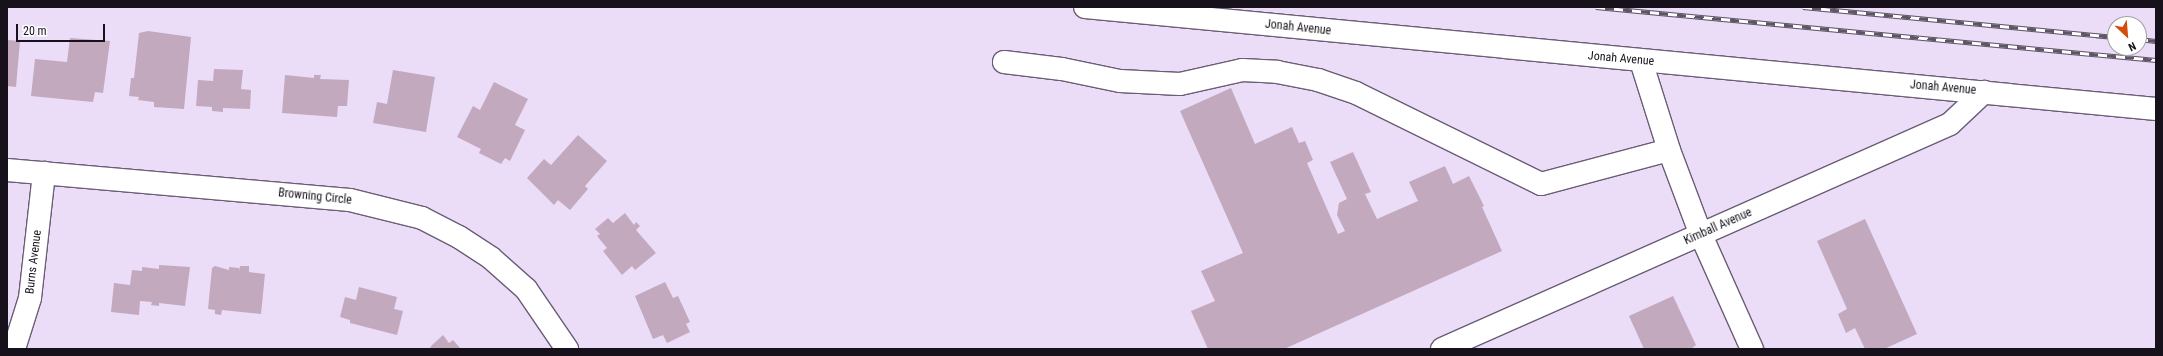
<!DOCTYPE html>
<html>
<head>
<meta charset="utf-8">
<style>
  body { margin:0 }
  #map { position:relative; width:2163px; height:356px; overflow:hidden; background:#ebdcf8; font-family:"Roboto Condensed",sans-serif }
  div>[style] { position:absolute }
  .building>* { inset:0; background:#c3a9be }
  .roads { filter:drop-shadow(1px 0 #6a5d75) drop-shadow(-1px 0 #6a5d75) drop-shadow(0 1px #6a5d75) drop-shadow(0 -1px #6a5d75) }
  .minor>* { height:22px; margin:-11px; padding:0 11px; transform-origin:11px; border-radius:11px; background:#fff }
  .rail>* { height:4.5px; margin-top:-2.25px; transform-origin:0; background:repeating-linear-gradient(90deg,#fff 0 9px,#5d5464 0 18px); box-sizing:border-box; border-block:1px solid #5d5464 }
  span { translate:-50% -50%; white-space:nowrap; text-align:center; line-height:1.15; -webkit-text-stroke:3px #fff; paint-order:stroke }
  .street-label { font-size:12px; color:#16111a }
  .frame { position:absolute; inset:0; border:8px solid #16111a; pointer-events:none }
  .north { position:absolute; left:2107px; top:16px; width:40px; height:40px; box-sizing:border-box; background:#fff; border:1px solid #a2a0a3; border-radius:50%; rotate:154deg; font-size:11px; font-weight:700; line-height:16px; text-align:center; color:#16111a }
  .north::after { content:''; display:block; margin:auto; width:14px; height:18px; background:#d34e0d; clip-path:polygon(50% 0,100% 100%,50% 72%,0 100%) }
  .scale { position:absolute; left:16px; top:24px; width:89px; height:18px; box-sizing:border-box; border:2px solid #16111a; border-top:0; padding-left:5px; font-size:12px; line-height:14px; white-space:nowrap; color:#16111a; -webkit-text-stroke:3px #fff; paint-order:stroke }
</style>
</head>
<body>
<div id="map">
  <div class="building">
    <i style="clip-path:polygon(148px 31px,191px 37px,184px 109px,154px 107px,154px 102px,138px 100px,139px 97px,129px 96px,131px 78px,134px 78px,139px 33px)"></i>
    <i style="clip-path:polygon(70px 38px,110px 41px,103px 93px,95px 92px,93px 102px,31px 96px,35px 59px,67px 62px)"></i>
    <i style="clip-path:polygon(7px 40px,20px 41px,16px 87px,7px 86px)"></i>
    <i style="clip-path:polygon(214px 69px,243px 70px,241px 89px,251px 90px,250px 109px,223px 108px,223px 112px,212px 111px,212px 107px,196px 106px,198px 80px,213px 81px)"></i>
    <i style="clip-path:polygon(393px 70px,435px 77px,426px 132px,373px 123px,377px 102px,387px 104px)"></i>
    <i style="clip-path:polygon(285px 75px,314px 78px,314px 75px,321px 75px,320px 79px,349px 80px,347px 106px,338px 106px,337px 117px,282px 113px)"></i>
    <i style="clip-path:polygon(494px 82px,528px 99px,515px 125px,525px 130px,510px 161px,505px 158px,501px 164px,479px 153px,481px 149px,457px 137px,473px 106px,480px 110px)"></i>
    <i style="clip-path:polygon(1231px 88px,1255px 144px,1292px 127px,1299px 143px,1305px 141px,1313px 160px,1307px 163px,1338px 234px,1345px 231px,1337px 215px,1339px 203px,1347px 199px,1330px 162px,1353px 152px,1371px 192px,1365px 194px,1377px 219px,1418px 201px,1409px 182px,1445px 166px,1453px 184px,1469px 176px,1484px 206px,1482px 207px,1502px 251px,1284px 349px,1208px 349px,1191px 311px,1215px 301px,1201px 271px,1243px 253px,1180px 111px)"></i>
    <i style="clip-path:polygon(578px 135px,607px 161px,585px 186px,588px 189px,570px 210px,558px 200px,554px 205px,527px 178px,544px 159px,551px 165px)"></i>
    <i style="clip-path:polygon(625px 213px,634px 225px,636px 222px,640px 226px,636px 230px,656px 253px,635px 270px,632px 266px,622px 275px,603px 251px,607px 248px,597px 236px,600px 234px,595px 229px,608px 218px,613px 223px)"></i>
    <i style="clip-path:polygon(1865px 219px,1917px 334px,1884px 349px,1865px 349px,1855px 328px,1846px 333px,1838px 314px,1847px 309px,1817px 241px)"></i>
    <i style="clip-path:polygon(159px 265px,190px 267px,185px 306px,159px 303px,159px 306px,151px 305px,152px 302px,140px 301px,139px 315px,111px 312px,114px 283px,130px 285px,132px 270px,142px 271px,142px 267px,159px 269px)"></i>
    <i style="clip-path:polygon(215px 266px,229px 270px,229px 267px,239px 268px,239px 271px,240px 266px,249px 266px,249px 272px,265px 274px,261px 314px,222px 310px,221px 315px,215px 314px,215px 310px,208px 309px,212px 268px)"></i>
    <i style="clip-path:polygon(665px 282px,673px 298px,678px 296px,690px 322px,686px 324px,690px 332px,667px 343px,663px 335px,653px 339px,635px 296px)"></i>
    <i style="clip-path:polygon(359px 287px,397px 297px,394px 309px,403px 311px,397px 335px,350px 323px,350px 320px,340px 317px,345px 297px,356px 300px)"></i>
    <i style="clip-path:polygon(1673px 296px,1696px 345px,1691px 349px,1644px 349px,1629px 316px)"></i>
    <i style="clip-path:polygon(443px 335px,449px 343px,453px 340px,461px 349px,432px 349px,430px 347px)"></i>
  </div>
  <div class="roads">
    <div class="minor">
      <i style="left:1085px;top:7px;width:1076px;rotate:5.44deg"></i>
      <i style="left:1641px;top:61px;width:93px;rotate:72.5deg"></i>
      <i style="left:1669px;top:150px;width:91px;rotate:69.4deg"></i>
      <i style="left:1701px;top:235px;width:125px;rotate:65.9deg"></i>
      <i style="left:1004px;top:62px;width:58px;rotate:6.9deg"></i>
      <i style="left:1062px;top:69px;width:59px;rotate:11.7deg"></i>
      <i style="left:1120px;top:81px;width:60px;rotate:2.9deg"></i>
      <i style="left:1180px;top:84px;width:64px;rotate:-12.7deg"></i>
      <i style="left:1242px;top:70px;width:35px;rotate:3deg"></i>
      <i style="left:1277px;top:72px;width:42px;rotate:11deg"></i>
      <i style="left:1318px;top:80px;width:40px;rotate:18.9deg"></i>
      <i style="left:1356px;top:93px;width:206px;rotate:26.2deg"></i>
      <i style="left:1541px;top:184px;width:132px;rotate:-14.9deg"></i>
      <i style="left:7px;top:170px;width:344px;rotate:5deg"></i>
      <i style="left:350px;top:200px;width:74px;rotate:14deg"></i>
      <i style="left:422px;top:218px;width:42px;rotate:27.2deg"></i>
      <i style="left:459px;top:237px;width:38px;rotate:33deg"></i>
      <i style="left:491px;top:258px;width:47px;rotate:41.5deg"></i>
      <i style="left:526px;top:289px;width:73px;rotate:55.7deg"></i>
      <i style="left:14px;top:349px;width:53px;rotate:-72.6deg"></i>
      <i style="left:30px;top:298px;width:126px;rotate:-83.6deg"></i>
      <i style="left:1442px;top:349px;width:556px;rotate:-23.89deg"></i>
      <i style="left:1950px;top:124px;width:47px;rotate:-43.3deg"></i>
    </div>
  </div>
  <div class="rail">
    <i style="left:1596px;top:7px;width:563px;rotate:5.41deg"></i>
    <i style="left:1803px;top:7px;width:313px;rotate:5.5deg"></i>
    <i style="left:2139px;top:39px;width:17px;rotate:7deg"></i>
  </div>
  <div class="street-label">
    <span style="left:1298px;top:28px;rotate:6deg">Jonah Avenue</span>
    <span style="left:1621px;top:59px;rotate:5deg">Jonah Avenue</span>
    <span style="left:1943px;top:88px;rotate:5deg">Jonah Avenue</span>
    <span style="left:315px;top:197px;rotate:6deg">Browning Circle</span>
    <span style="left:1718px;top:227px;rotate:-24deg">Kimball Avenue</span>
    <span style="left:34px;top:262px;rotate:-83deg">Burns Avenue</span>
  </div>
  <div class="frame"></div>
  <div class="north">N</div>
  <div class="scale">20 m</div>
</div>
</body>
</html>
